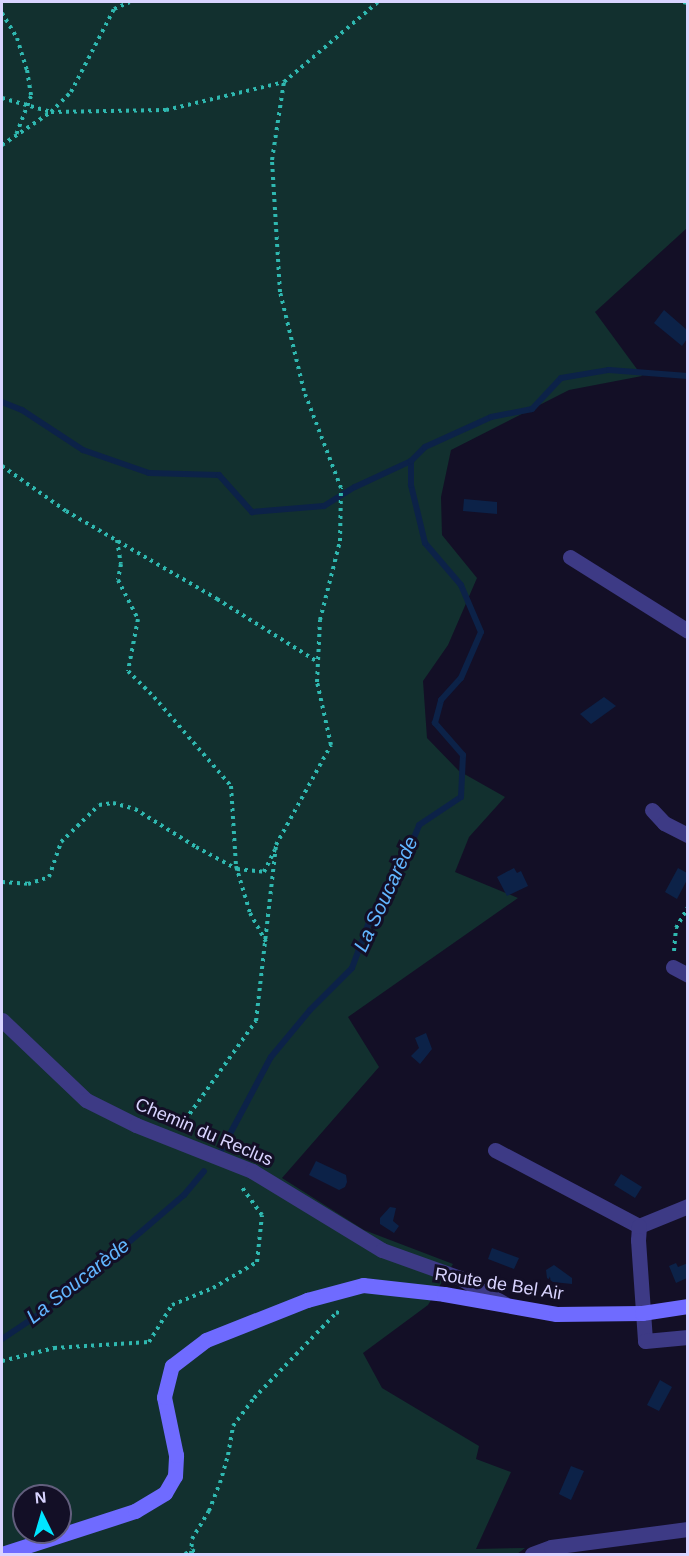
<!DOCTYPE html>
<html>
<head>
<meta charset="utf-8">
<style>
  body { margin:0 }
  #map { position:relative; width:689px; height:1556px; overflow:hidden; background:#130f26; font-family:Helvetica,sans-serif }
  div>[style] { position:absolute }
  .green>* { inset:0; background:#12302f }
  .water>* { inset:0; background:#0c2248 }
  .stream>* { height:6px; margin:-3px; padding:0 3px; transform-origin:3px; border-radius:3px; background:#0c2248 }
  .path>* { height:4px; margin-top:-2px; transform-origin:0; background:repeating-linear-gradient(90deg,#2fb8b0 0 3px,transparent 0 7.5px) }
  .street>* { height:15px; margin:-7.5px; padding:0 7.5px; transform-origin:7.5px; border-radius:7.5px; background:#3d3a85 }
  .secondary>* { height:15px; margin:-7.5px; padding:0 7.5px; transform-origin:7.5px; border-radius:7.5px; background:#6f6bff }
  span { translate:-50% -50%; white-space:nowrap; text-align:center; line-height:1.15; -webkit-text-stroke:6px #130f26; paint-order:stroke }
  .street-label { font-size:18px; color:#d9d4ff }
  .water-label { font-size:20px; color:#62b6ff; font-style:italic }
  .frame { position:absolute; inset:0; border:3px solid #d9d4ff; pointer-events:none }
  .north { position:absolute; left:12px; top:1484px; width:60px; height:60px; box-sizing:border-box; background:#130f26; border:2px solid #625e7d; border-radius:50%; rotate:355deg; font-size:16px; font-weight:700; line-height:24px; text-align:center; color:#d9d4ff }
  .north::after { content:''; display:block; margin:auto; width:21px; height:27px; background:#00e5ff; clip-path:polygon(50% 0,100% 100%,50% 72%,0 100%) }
</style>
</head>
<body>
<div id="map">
  <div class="green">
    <i style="clip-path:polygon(evenodd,2px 2px,687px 2px,687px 228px,595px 312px,642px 376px,569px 390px,451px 450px,441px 497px,442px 535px,477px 578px,448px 645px,423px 681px,427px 738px,459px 771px,505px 797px,469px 837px,455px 872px,518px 898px,348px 1017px,379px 1067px,282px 1178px,364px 1230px,453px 1264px,428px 1305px,363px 1353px,382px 1388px,479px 1446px,476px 1459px,511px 1472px,476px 1549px,525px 1548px,517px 1554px,2px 1554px,2px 2px,24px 1496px,60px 1496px,60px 1532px,24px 1532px,24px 1496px)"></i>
  </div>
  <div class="water">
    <i style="clip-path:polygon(664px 310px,687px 330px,687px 339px,682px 346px,654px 323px)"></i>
    <i style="clip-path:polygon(464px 499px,497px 502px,497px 514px,463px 511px)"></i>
    <i style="clip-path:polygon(604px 697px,616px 706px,591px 724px,580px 714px)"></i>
    <i style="clip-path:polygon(514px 868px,517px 873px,521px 871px,528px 886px,507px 896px,497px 877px)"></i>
    <i style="clip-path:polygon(678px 868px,687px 873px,688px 878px,677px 899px,665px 892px)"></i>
    <i style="clip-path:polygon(426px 1033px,432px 1049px,420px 1064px,411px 1056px,419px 1048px,415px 1038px)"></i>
    <i style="clip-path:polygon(316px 1161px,346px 1175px,347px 1182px,345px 1187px,339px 1190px,309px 1175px)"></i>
    <i style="clip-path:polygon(621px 1174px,642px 1187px,635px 1198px,614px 1185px)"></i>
    <i style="clip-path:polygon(390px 1207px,396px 1208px,393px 1221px,399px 1226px,394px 1233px,380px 1224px,380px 1218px)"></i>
    <i style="clip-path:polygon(492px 1248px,519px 1258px,514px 1269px,488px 1259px)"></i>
    <i style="clip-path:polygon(676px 1263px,678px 1267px,688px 1263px,687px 1278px,676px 1283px,669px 1266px)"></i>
    <i style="clip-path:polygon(554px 1265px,572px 1278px,572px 1284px,553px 1282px,547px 1278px,546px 1270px)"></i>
    <i style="clip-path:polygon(660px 1380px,672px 1387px,659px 1411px,647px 1405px)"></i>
    <i style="clip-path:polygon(571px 1466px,584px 1471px,571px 1500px,559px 1494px)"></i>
  </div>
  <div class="stream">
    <i style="left:2px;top:402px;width:22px;rotate:22deg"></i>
    <i style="left:22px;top:410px;width:73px;rotate:33.3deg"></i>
    <i style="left:83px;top:450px;width:70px;rotate:19.2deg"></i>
    <i style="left:149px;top:473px;width:70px;rotate:1.6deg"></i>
    <i style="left:219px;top:475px;width:50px;rotate:48.3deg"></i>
    <i style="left:252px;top:512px;width:72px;rotate:-4.8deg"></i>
    <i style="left:324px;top:506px;width:36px;rotate:-32deg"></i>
    <i style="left:355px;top:487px;width:62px;rotate:-24.9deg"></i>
    <i style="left:222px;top:1149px;width:104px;rotate:-62deg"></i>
    <i style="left:271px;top:1057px;width:61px;rotate:-50.3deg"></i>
    <i style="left:310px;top:1010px;width:59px;rotate:-45deg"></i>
    <i style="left:352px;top:968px;width:54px;rotate:-69.6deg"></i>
    <i style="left:371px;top:917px;width:65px;rotate:-59.5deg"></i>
    <i style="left:404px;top:861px;width:39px;rotate:-67deg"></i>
    <i style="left:419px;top:825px;width:50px;rotate:-33.7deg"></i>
    <i style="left:461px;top:797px;width:42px;rotate:-87.3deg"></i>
    <i style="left:463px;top:755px;width:43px;rotate:-131.2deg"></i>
    <i style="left:435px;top:723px;width:24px;rotate:-75deg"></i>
    <i style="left:441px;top:700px;width:30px;rotate:-48deg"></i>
    <i style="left:461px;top:678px;width:50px;rotate:-66.5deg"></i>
    <i style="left:481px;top:632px;width:51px;rotate:-113.1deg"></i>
    <i style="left:461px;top:585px;width:55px;rotate:-130.6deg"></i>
    <i style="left:425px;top:543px;width:60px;rotate:-103.6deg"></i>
    <i style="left:411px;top:485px;width:24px;rotate:-90deg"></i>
    <i style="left:411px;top:461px;width:20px;rotate:-45deg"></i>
    <i style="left:425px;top:447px;width:72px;rotate:-24.4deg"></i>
    <i style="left:491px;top:417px;width:42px;rotate:-11deg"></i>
    <i style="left:532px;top:409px;width:42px;rotate:-46.9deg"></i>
    <i style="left:561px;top:378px;width:49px;rotate:-9.5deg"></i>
    <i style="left:609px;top:370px;width:79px;rotate:4.3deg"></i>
    <i style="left:2px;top:1339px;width:76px;rotate:-33.7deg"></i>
    <i style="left:65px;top:1297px;width:157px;rotate:-40.6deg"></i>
    <i style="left:184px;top:1195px;width:31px;rotate:-50deg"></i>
  </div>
  <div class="path">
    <i style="left:683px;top:2px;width:5px;rotate:11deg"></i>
    <i style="left:2px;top:13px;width:29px;rotate:59deg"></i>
    <i style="left:17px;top:38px;width:34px;rotate:73deg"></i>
    <i style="left:27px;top:70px;width:26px;rotate:81deg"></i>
    <i style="left:31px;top:96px;width:42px;rotate:111deg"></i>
    <i style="left:2px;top:98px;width:51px;rotate:15.9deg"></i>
    <i style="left:51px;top:112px;width:115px;rotate:-1deg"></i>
    <i style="left:166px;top:110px;width:121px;rotate:-13.3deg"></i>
    <i style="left:284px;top:82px;width:123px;rotate:-40.4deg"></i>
    <i style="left:2px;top:145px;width:59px;rotate:-34deg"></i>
    <i style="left:51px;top:112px;width:28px;rotate:-45deg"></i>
    <i style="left:71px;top:92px;width:93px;rotate:-62.6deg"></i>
    <i style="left:114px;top:9px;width:17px;rotate:-24deg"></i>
    <i style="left:2px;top:466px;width:78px;rotate:35.1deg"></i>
    <i style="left:66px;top:511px;width:175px;rotate:30.2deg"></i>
    <i style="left:217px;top:599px;width:119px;rotate:32deg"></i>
    <i style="left:117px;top:540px;width:24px;rotate:81deg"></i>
    <i style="left:121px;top:564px;width:16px;rotate:101deg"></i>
    <i style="left:118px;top:580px;width:44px;rotate:62.9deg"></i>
    <i style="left:138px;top:619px;width:53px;rotate:100.9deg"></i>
    <i style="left:128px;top:671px;width:37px;rotate:45deg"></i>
    <i style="left:154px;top:697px;width:118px;rotate:49.1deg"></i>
    <i style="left:231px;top:786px;width:80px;rotate:86.4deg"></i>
    <i style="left:236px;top:866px;width:49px;rotate:73.4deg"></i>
    <i style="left:250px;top:913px;width:33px;rotate:61deg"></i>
    <i style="left:2px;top:882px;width:26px;rotate:4deg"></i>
    <i style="left:28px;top:884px;width:22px;rotate:-18deg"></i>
    <i style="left:49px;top:877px;width:37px;rotate:-71deg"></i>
    <i style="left:61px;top:842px;width:53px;rotate:-44.2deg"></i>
    <i style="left:99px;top:805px;width:14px;rotate:-8deg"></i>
    <i style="left:113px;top:803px;width:23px;rotate:15deg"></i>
    <i style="left:135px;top:809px;width:72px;rotate:31.9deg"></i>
    <i style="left:196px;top:847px;width:47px;rotate:28.2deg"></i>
    <i style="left:237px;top:869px;width:27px;rotate:6deg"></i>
    <i style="left:264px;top:872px;width:25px;rotate:-64deg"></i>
    <i style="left:674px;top:951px;width:23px;rotate:-85deg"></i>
    <i style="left:676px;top:928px;width:24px;rotate:-60deg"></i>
    <i style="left:181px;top:1126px;width:129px;rotate:-54.5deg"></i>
    <i style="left:256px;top:1021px;width:177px;rotate:-83.5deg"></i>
    <i style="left:276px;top:845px;width:114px;rotate:-61.2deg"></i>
    <i style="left:331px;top:745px;width:65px;rotate:-102.5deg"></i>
    <i style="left:317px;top:682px;width:62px;rotate:-87.2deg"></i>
    <i style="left:320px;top:620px;width:81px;rotate:-75.8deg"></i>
    <i style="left:340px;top:541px;width:53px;rotate:-88.9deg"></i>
    <i style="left:341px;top:488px;width:104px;rotate:-110.9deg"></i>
    <i style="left:304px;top:391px;width:102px;rotate:-103.6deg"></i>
    <i style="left:280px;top:292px;width:132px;rotate:-93.5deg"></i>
    <i style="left:272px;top:160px;width:79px;rotate:-81.3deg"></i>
    <i style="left:2px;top:1361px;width:54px;rotate:-14deg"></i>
    <i style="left:54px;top:1348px;width:95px;rotate:-3.6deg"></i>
    <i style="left:149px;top:1342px;width:44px;rotate:-58.1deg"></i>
    <i style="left:172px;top:1305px;width:44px;rotate:-22.5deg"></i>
    <i style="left:213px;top:1288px;width:51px;rotate:-30.6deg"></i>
    <i style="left:257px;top:1262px;width:47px;rotate:-83.9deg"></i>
    <i style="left:262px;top:1215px;width:36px;rotate:-126deg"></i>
    <i style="left:185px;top:1554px;width:8px;rotate:-30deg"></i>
    <i style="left:192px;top:1550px;width:7px;rotate:34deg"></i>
    <i style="left:191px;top:1554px;width:15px;rotate:-86deg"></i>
    <i style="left:192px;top:1539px;width:33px;rotate:-59deg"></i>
    <i style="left:209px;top:1511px;width:30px;rotate:-69deg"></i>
    <i style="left:220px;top:1483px;width:29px;rotate:-74deg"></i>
    <i style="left:228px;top:1455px;width:29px;rotate:-80deg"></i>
    <i style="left:233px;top:1426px;width:35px;rotate:-53deg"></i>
    <i style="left:254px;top:1398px;width:118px;rotate:-46deg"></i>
    <i style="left:336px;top:1313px;width:6px;rotate:-18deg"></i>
  </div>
  <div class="street">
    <i style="left:570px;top:557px;width:139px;rotate:32.1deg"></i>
    <i style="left:652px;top:810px;width:18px;rotate:47deg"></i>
    <i style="left:664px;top:823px;width:27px;rotate:27deg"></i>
    <i style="left:673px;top:967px;width:17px;rotate:28deg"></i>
    <i style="left:2px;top:1020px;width:116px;rotate:43.6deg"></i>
    <i style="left:86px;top:1100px;width:56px;rotate:26.6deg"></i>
    <i style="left:136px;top:1125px;width:125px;rotate:21.6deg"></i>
    <i style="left:252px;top:1171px;width:152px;rotate:31.3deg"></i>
    <i style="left:382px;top:1250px;width:83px;rotate:19.7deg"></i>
    <i style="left:460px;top:1278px;width:52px;rotate:30deg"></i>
    <i style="left:495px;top:1150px;width:163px;rotate:27.8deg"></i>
    <i style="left:688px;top:1206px;width:53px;rotate:157.8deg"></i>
    <i style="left:639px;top:1226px;width:14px;rotate:94deg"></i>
    <i style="left:638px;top:1240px;width:101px;rotate:86deg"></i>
    <i style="left:645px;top:1341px;width:43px;rotate:-5.3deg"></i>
    <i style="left:532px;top:1554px;width:20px;rotate:-20deg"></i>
    <i style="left:551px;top:1547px;width:138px;rotate:-7.5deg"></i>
  </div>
  <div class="secondary">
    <i style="left:2px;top:1554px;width:140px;rotate:-17.9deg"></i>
    <i style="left:135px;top:1511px;width:35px;rotate:-31deg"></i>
    <i style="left:165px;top:1493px;width:20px;rotate:-60deg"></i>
    <i style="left:175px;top:1476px;width:21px;rotate:-87deg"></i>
    <i style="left:176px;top:1455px;width:59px;rotate:-101.7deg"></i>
    <i style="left:164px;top:1397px;width:32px;rotate:-76deg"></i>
    <i style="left:172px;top:1366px;width:43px;rotate:-37.4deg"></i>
    <i style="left:206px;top:1340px;width:109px;rotate:-21.6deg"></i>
    <i style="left:307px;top:1300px;width:58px;rotate:-15deg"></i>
    <i style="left:363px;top:1285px;width:81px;rotate:6.3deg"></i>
    <i style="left:444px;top:1294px;width:114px;rotate:10.1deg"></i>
    <i style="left:556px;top:1314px;width:86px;rotate:-0.7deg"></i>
    <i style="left:642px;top:1313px;width:47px;rotate:-8.7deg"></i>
  </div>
  <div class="street-label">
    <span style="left:204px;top:1132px;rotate:23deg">Chemin du Reclus</span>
    <span style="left:499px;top:1284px;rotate:9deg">Route de Bel Air</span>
  </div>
  <div class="water-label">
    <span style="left:386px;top:894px;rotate:-65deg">La Soucarède</span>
    <span style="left:78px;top:1281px;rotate:-38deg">La Soucarède</span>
  </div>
  <div class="frame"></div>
  <div class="north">N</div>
</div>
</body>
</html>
